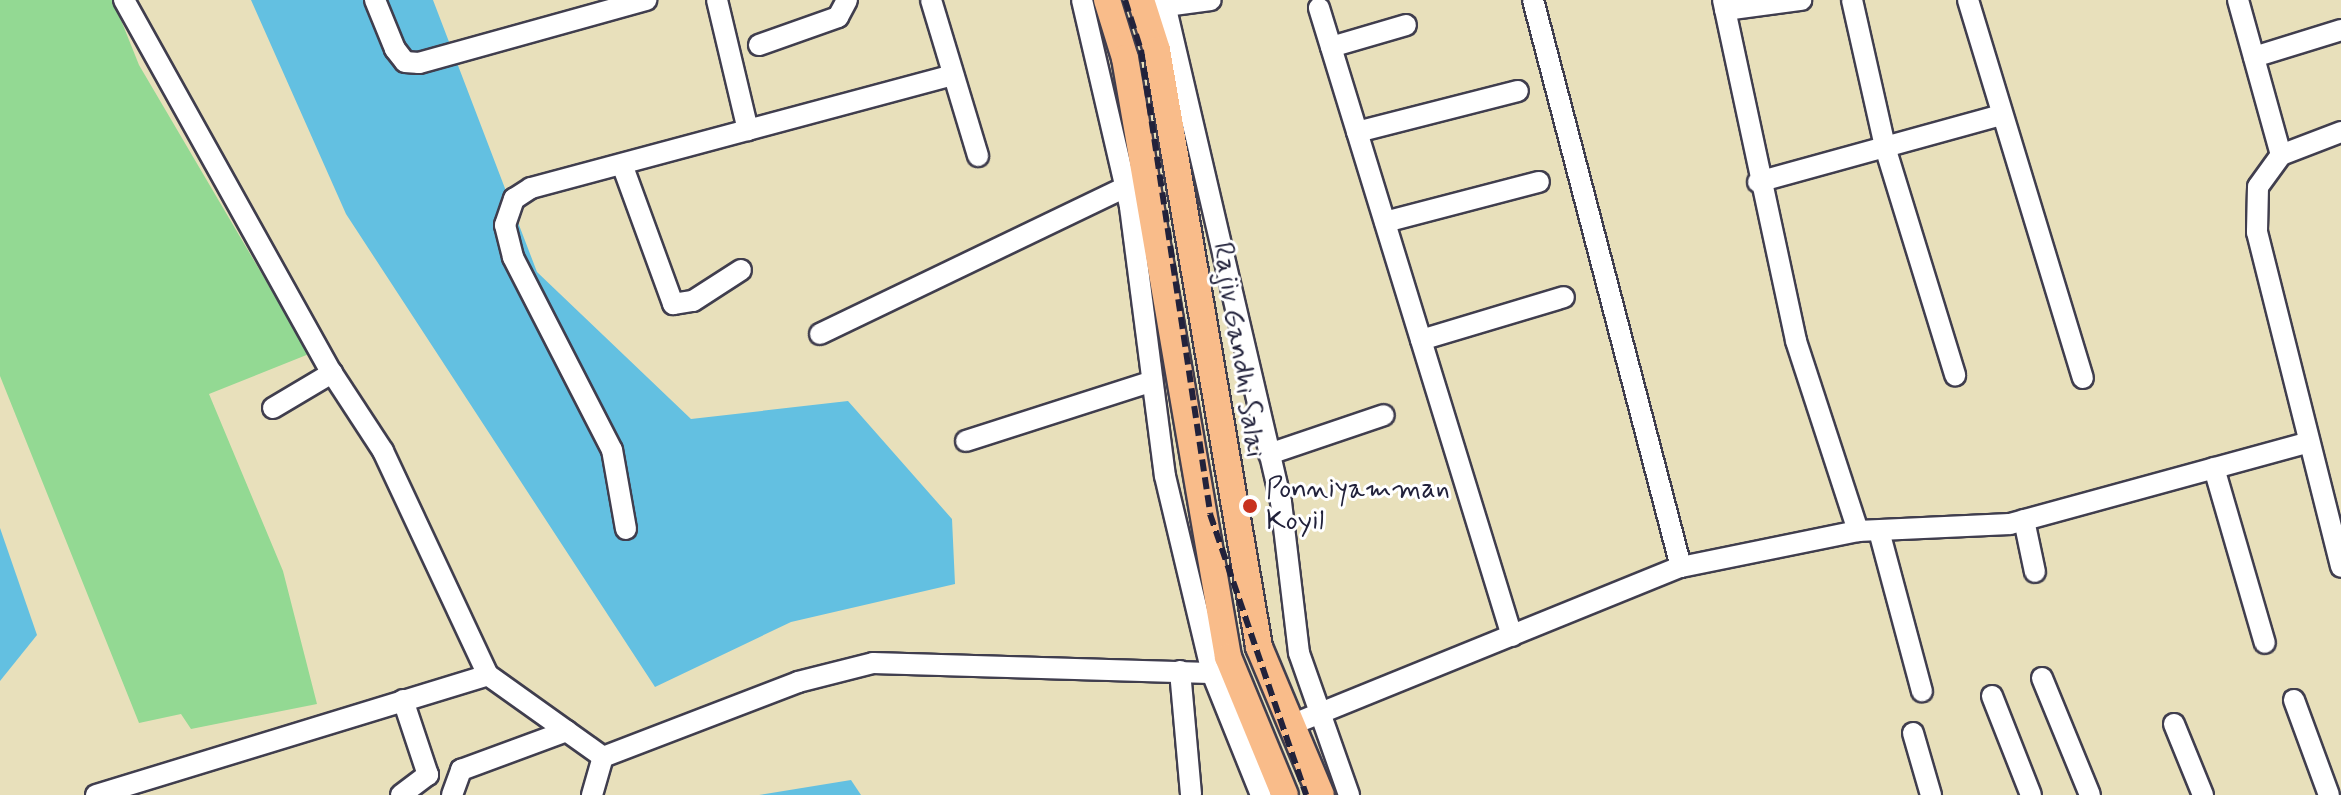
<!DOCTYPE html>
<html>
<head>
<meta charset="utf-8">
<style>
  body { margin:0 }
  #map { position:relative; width:2341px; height:795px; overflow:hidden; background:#e8e0bb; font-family:Mynerve,sans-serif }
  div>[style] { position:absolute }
  .green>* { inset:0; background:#93d993 }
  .water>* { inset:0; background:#63c0e1 }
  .roads { filter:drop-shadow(2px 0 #403e4e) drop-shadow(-2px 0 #403e4e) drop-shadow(0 2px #403e4e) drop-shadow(0 -2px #403e4e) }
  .minor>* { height:20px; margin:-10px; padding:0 10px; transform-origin:10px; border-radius:10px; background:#fff }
  .major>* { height:26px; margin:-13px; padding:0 13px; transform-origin:13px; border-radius:13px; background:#f9bc8a }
  .rail>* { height:6px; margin-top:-3px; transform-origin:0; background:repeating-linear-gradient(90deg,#22223b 0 12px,transparent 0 18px) }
  .dots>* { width:22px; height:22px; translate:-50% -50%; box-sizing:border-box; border:4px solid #fff; border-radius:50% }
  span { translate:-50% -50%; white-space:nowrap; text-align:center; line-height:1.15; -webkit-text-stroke:6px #fff; paint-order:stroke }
  .street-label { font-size:28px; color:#22223b }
  .poi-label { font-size:28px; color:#22223b }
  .left { translate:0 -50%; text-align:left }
</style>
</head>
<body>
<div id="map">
  <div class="green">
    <i style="clip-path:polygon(0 0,113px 0,139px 65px,309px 354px,209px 394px,283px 571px,317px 704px,191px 729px,181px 714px,139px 723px,0 376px)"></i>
  </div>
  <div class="water">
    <i style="clip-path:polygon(251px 0,433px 0,537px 272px,691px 419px,848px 401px,952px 519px,955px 584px,791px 622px,655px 687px,346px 214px)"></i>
    <i style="clip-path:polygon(0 528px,37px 635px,0 681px)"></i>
    <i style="clip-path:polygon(851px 780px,861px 795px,759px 795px)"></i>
  </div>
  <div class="roads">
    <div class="minor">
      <i style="left:124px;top:0;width:427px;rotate:60.9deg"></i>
      <i style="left:375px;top:0;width:53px;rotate:67.8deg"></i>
      <i style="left:395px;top:49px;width:16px;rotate:52deg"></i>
      <i style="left:405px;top:62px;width:14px;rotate:4deg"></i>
      <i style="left:419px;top:63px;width:236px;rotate:-15.5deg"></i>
      <i style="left:717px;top:0;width:134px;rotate:76.6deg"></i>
      <i style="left:931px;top:0;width:163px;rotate:73.2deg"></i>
      <i style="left:1082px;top:0;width:212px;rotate:76.9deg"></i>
      <i style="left:1130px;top:207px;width:271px;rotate:82.6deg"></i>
      <i style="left:1165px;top:476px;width:203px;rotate:76.6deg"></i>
      <i style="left:1212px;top:673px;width:131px;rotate:68.1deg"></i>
      <i style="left:1164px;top:0;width:515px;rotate:76.88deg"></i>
      <i style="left:1281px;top:502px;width:152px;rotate:83.2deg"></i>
      <i style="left:1299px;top:653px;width:151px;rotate:70.6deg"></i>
      <i style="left:1533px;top:0;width:586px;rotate:75.37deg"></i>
      <i style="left:1723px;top:0;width:349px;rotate:77.9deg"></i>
      <i style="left:1796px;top:341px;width:200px;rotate:71.9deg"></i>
      <i style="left:1852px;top:0;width:151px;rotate:77.3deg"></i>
      <i style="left:1885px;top:147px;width:239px;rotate:72.9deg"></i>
      <i style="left:1968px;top:0;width:395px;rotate:73.1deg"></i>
      <i style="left:2238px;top:0;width:161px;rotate:74.5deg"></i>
      <i style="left:1166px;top:6px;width:45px;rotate:-7.6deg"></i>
      <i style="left:1319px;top:8px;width:657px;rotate:72.92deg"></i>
      <i style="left:1725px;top:10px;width:77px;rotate:-7.5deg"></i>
      <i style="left:759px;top:45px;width:84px;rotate:-19.5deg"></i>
      <i style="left:838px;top:17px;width:19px;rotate:-62deg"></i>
      <i style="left:1331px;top:47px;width:78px;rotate:-16.3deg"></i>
      <i style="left:2254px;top:57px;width:91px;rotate:-17.2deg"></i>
      <i style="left:1357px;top:132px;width:166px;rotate:-14.3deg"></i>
      <i style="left:2341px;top:132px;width:64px;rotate:159deg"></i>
      <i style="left:2281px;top:155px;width:39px;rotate:126deg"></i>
      <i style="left:2258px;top:187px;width:45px;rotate:91.3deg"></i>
      <i style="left:2257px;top:232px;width:345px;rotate:75.9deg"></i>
      <i style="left:623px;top:167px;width:146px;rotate:69.9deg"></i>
      <i style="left:673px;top:304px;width:20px;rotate:-9deg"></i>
      <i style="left:693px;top:301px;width:57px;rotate:-32.9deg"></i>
      <i style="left:1758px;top:182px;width:253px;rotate:-15.4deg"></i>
      <i style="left:1385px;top:222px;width:159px;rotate:-14.6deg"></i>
      <i style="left:820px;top:334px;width:339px;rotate:-25.7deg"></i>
      <i style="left:1421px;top:340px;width:149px;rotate:-16.7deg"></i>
      <i style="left:273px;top:408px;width:69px;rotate:-30.7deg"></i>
      <i style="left:332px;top:373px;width:93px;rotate:56.8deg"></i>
      <i style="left:383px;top:451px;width:247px;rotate:64.9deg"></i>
      <i style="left:966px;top:441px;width:193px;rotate:-17.8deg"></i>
      <i style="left:1269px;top:454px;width:121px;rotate:-18.7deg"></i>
      <i style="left:2214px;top:468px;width:182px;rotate:73.8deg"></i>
      <i style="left:2024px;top:520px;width:53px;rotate:78.1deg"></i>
      <i style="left:626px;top:529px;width:80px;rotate:-100deg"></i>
      <i style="left:612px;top:450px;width:217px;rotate:-117.2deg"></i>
      <i style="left:513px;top:257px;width:33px;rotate:-104deg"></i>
      <i style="left:505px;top:225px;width:28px;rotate:-71deg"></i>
      <i style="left:514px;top:199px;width:20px;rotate:-33deg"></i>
      <i style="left:531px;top:188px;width:436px;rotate:-15deg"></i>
      <i style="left:1879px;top:531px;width:166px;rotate:75deg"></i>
      <i style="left:1180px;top:671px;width:124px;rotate:84.9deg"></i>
      <i style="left:2042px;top:678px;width:126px;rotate:67.7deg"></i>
      <i style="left:1992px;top:696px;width:106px;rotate:68.5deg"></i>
      <i style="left:2294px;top:700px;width:101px;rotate:69.8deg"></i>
      <i style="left:2174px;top:724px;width:77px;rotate:67.8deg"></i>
      <i style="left:1291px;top:725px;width:421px;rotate:-22.1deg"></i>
      <i style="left:1681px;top:567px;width:181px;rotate:-11.5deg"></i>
      <i style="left:1858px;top:531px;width:152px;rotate:-2.6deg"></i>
      <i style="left:2010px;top:524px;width:307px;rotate:-15.3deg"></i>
      <i style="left:1913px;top:733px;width:65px;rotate:73.8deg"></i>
      <i style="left:96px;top:795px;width:410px;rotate:-17deg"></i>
      <i style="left:488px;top:675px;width:141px;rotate:35.5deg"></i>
      <i style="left:603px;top:757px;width:209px;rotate:-21deg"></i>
      <i style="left:798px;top:682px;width:77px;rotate:-14.2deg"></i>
      <i style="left:873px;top:663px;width:362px;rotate:1.7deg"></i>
      <i style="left:401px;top:795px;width:34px;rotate:-37deg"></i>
      <i style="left:428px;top:775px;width:79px;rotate:-108.4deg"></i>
      <i style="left:452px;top:795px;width:27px;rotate:-70deg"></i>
      <i style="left:461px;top:770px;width:113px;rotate:-20.2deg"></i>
      <i style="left:592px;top:795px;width:40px;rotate:-74deg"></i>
    </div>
    <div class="major">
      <i style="left:1107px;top:0;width:61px;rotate:72.8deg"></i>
      <i style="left:1125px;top:58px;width:608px;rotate:80.24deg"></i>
      <i style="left:1228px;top:657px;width:149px;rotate:67.6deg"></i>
      <i style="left:1141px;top:0;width:52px;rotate:72.3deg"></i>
      <i style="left:1157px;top:50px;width:606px;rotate:80.3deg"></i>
      <i style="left:1259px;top:647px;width:160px;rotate:67.3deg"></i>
    </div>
  </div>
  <div class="rail">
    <i style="left:1125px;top:0;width:52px;rotate:72.3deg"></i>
    <i style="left:1141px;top:50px;width:469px;rotate:81.5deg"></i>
    <i style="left:1210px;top:514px;width:297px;rotate:71.1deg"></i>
  </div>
  <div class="dots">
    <i style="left:1250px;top:506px;background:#c8321e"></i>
  </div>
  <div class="street-label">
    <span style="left:1238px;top:350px;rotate:81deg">Rajiv Gandhi Salai</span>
  </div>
  <div class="poi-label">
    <span class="left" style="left:1266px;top:506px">Ponniyamman<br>Koyil</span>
  </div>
</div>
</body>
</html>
